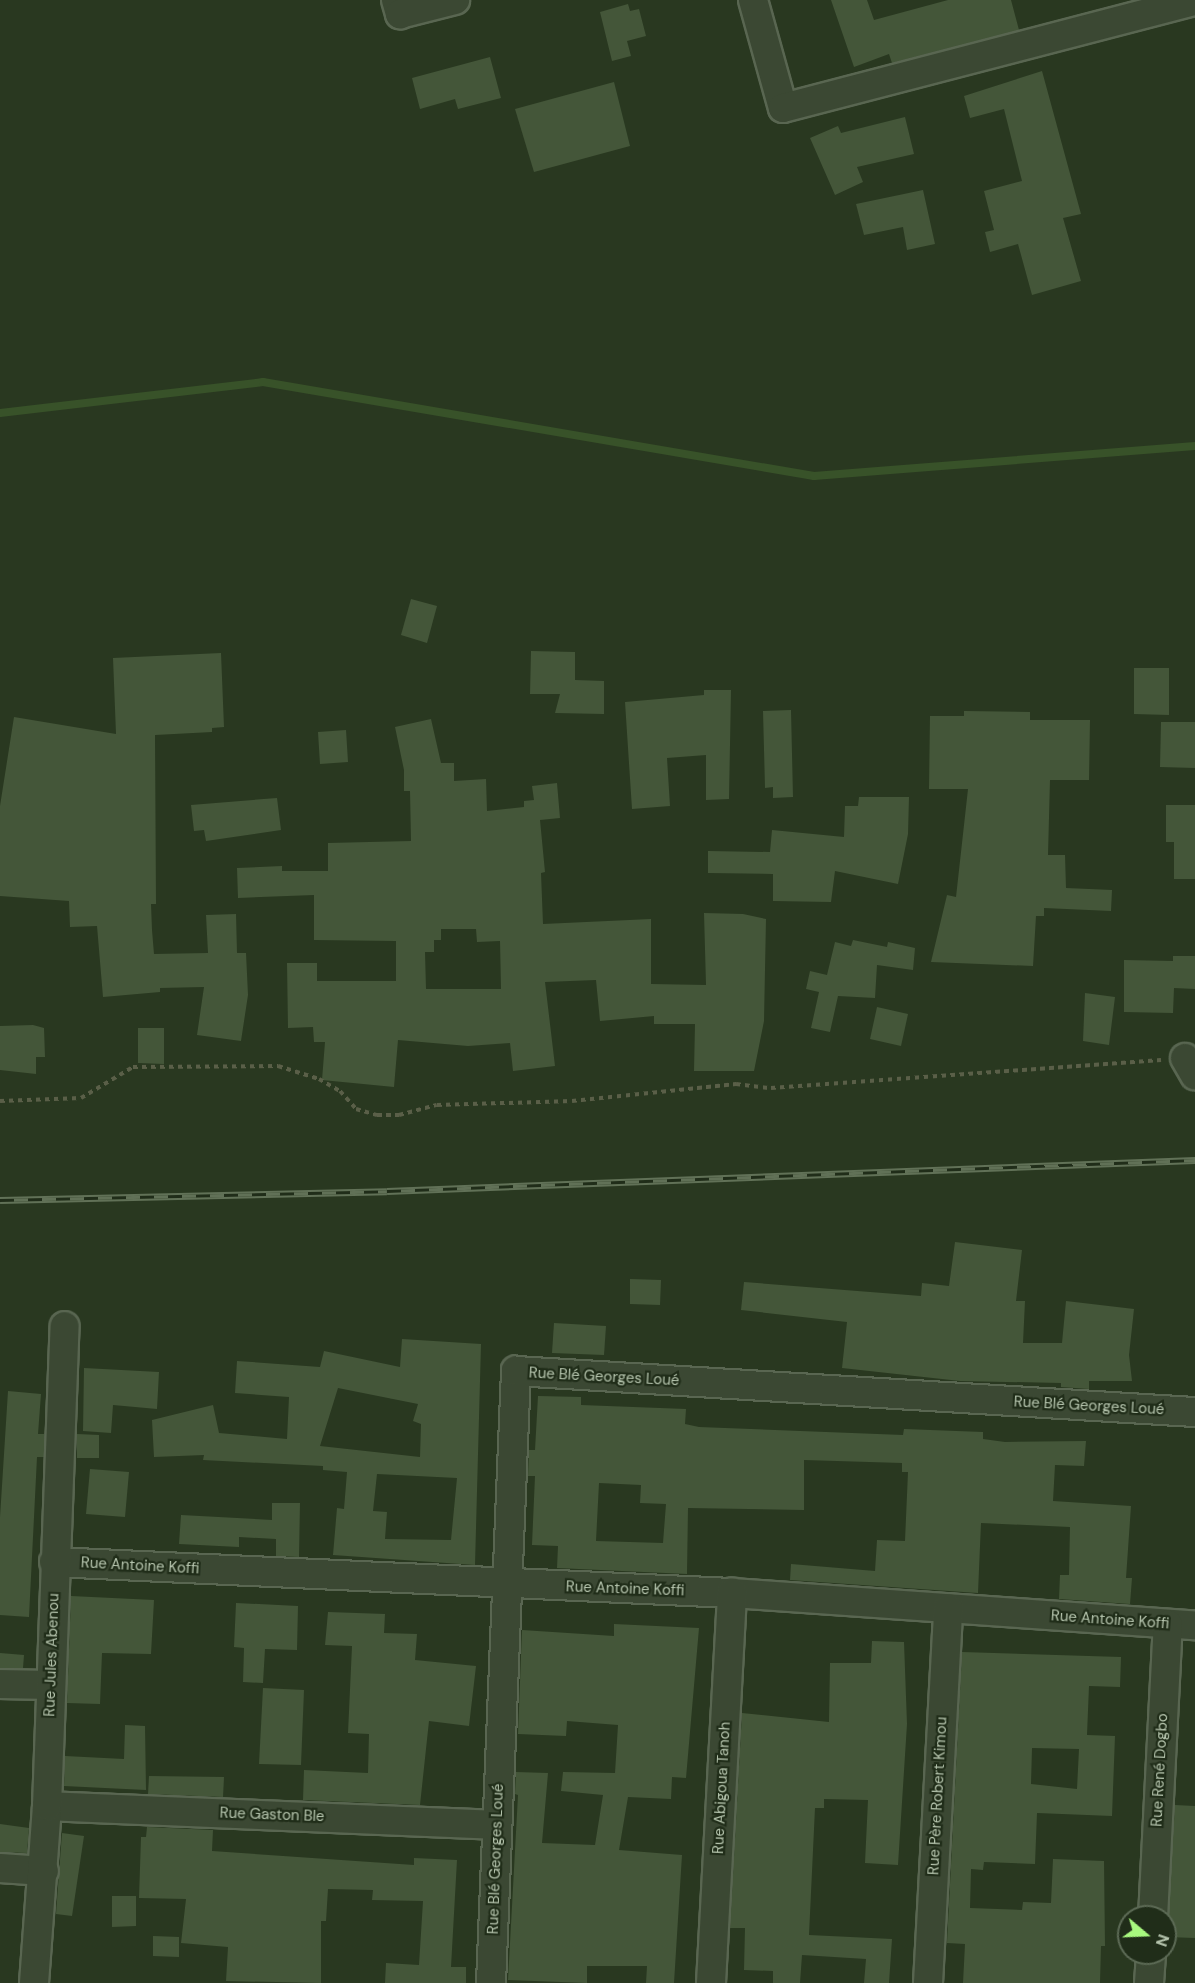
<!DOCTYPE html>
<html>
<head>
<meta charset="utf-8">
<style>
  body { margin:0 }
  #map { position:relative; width:1195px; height:1983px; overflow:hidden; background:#293820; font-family:"DM Sans",sans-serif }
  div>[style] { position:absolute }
  .stream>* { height:8px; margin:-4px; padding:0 4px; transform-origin:4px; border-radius:4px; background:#385229 }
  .building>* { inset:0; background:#445639 }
  .path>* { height:4px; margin-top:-2px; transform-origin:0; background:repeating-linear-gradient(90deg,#5a5f48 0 4.5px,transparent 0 9px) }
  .roads { filter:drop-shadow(2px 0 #596651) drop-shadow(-2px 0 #596651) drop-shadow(0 2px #596651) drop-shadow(0 -2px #596651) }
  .street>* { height:28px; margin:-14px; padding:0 14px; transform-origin:14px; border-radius:14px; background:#3b4833 }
  .rail>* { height:7px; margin-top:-3.5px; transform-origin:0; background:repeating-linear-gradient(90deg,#202d19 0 14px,#617157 0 28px); box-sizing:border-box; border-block:2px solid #617157 }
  span { translate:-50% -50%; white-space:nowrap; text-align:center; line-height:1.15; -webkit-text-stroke:4.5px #202d19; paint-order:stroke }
  .street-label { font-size:15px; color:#b6c5ae }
  .north { position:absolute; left:1117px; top:1905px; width:60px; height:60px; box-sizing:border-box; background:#202d19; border:2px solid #5c6a55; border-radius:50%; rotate:109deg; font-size:16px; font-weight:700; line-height:24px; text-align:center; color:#b6c5ae }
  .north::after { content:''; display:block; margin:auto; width:21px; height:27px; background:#a8f97f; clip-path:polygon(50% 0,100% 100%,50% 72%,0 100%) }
</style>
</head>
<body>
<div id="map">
  <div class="stream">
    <i style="left:0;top:413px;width:265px;rotate:-6.7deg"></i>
    <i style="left:263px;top:382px;width:559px;rotate:9.68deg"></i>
    <i style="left:814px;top:476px;width:382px;rotate:-4.5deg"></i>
  </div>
  <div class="building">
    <i style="clip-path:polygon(831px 0,867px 0,874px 20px,948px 0,1011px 0,1019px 30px,892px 63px,889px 54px,854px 67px)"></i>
    <i style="clip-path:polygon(628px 4px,630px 11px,639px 9px,646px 36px,627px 41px,631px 56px,612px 61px,600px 12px)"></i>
    <i style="clip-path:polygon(490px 57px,501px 98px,458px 109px,455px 99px,420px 109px,412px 78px)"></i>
    <i style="clip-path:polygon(1042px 71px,1081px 214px,1063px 218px,1081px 281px,1032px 295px,1018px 244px,990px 252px,985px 232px,994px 230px,984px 191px,1022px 181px,1004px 109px,970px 118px,964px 96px)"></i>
    <i style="clip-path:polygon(614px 82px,630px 146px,534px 172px,515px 109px)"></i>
    <i style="clip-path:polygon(905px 117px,914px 154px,857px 167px,863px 182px,835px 195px,810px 138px,838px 126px,841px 133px)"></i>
    <i style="clip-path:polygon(923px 190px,935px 244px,907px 250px,903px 227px,864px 235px,856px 204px)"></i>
    <i style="clip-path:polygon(411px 599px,437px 606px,427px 643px,401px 635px)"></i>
    <i style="clip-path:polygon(531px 651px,575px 652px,575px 680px,604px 681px,604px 714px,555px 713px,560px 694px,530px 694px)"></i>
    <i style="clip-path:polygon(221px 653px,224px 727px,212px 728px,212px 732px,155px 735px,156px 904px,151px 904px,152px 930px,154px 954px,208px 953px,206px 915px,236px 914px,237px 953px,246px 953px,248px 995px,241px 1041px,197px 1035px,204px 987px,160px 988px,160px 992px,103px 997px,97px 926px,70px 927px,69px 901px,0 896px,0 806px,14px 717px,116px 734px,113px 658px)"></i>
    <i style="clip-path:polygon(1134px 668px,1169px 668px,1169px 715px,1134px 714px)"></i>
    <i style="clip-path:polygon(704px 690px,731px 690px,729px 799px,706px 800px,706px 755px,667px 758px,670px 806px,632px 809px,625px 702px,704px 695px)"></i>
    <i style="clip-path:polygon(791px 710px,793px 797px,773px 798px,773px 787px,765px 788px,763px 711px)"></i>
    <i style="clip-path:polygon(964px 711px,1030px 712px,1030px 720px,1090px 720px,1089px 780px,1050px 780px,1048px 855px,1065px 855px,1066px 888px,1112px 890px,1111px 911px,1044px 908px,1044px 916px,1036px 916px,1033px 966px,931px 962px,947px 895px,956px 897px,968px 789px,929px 789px,930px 716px,964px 716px)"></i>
    <i style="clip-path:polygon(evenodd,431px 719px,441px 763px,454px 763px,454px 781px,486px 779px,487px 811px,524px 807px,524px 801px,534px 800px,532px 786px,557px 783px,560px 818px,540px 820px,545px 872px,541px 873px,543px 924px,651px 919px,651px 984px,706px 985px,704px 913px,743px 914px,766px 919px,764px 1021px,754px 1071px,694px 1071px,695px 1024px,654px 1024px,654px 1016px,600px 1021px,596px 980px,545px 982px,555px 1066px,513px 1071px,510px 1043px,468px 1046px,398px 1040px,394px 1087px,322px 1080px,325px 1042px,314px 1042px,313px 1027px,288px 1028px,287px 963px,317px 963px,317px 981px,396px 981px,396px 941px,314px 940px,314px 895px,238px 898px,237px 868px,282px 866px,282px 871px,328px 871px,328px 843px,411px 841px,410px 791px,404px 791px,404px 770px,395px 727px,431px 719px,441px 929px,476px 929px,477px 942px,500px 941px,501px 989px,426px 989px,425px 952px,434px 952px,434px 940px,441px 940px,441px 929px)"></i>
    <i style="clip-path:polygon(1161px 722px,1195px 722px,1195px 768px,1160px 767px)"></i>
    <i style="clip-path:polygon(346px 730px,348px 762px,320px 764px,318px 732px)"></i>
    <i style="clip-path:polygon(859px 797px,909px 797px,908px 834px,898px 884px,835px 871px,831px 902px,773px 901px,773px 874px,708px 873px,708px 851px,770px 852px,772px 830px,844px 837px,845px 806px,858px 806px)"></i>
    <i style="clip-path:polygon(277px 798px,281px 830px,206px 841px,204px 830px,194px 831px,191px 805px)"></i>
    <i style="clip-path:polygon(1166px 805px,1195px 805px,1195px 879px,1174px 879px,1174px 842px,1166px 842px)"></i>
    <i style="clip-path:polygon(853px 940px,887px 947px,888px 942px,915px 948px,913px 970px,877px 965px,875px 998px,838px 996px,830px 1032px,811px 1028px,819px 992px,806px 989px,810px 971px,827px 975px,835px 942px,851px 946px)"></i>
    <i style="clip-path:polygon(1173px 956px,1195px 956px,1195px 989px,1174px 988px,1173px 1013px,1124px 1012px,1124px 960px,1173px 961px)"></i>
    <i style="clip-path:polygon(1085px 993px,1115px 997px,1109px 1045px,1083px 1041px)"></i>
    <i style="clip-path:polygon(877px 1007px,908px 1014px,901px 1046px,870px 1039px)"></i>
    <i style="clip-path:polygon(33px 1025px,44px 1028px,45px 1057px,36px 1057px,36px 1074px,0 1070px,0 1026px)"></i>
    <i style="clip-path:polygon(138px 1028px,164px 1028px,164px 1064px,138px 1063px)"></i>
    <i style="clip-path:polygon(955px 1242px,1022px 1250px,1016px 1301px,1025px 1301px,1023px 1343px,1062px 1343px,1066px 1301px,1134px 1309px,1129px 1355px,1132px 1381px,1089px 1381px,1089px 1389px,1061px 1387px,1061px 1383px,960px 1381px,842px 1368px,847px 1322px,741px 1310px,744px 1282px,921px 1296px,922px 1283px,949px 1286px)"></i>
    <i style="clip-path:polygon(630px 1279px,661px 1280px,660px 1305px,630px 1304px)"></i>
    <i style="clip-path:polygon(554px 1323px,606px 1326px,604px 1355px,552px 1353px)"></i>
    <i style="clip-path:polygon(evenodd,402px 1339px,481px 1344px,475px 1565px,333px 1555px,337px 1508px,344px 1509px,347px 1472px,323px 1470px,323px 1466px,203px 1460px,204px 1455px,154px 1457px,152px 1420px,213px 1405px,219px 1433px,287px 1439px,289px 1397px,235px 1393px,237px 1361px,320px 1367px,324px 1351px,400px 1367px,402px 1339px,338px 1388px,418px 1404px,413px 1421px,421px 1424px,420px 1457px,320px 1446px,338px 1388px,402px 1339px,377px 1474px,457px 1478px,451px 1540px,385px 1539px,387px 1512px,373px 1511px,377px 1474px)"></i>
    <i style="clip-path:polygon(84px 1368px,159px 1372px,157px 1409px,113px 1405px,111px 1433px,83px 1431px)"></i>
    <i style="clip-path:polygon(8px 1391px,41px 1394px,38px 1434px,44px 1434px,44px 1457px,37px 1457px,29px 1617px,0 1615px,0 1517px)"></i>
    <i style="clip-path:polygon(evenodd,538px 1396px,581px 1397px,581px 1405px,686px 1409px,685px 1424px,699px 1427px,903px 1435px,904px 1429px,983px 1432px,983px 1439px,1005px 1442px,1086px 1441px,1084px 1466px,1055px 1465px,1053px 1501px,1131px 1506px,1126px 1578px,1132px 1578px,1130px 1604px,1059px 1599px,1060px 1575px,1069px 1575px,1070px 1527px,981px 1523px,978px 1593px,790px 1580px,791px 1564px,875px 1571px,877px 1540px,905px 1541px,908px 1472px,902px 1472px,902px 1463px,804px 1460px,804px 1510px,688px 1508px,687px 1574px,557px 1568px,558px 1546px,532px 1545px,535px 1476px,528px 1476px,529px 1450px,535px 1450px,538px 1396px,599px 1483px,641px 1485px,640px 1503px,666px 1504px,663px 1543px,596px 1541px,599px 1483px)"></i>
    <i style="clip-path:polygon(77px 1434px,99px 1435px,99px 1458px,77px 1458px)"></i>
    <i style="clip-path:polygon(90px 1469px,129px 1472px,125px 1517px,86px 1514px)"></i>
    <i style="clip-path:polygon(272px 1503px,300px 1503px,299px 1557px,276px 1556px,276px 1539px,239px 1537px,239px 1547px,179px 1544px,181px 1515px,272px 1520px)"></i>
    <i style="clip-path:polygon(71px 1596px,154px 1600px,151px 1654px,102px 1653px,100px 1704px,67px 1703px)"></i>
    <i style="clip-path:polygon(236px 1603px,298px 1606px,297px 1650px,265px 1649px,263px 1683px,243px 1682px,244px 1648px,234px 1647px)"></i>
    <i style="clip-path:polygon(328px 1612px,385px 1614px,384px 1633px,417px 1634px,415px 1660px,476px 1666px,469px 1726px,429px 1721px,420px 1805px,303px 1800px,304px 1770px,368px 1773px,369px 1734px,348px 1733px,352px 1646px,325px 1645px)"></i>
    <i style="clip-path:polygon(614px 1624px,699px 1628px,686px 1778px,672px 1777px,671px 1799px,628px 1797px,619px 1850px,682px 1855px,674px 1983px,646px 1983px,647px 1966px,587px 1966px,587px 1983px,508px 1980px,518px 1795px,515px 1794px,516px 1772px,548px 1773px,542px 1843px,595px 1845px,603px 1795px,561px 1791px,563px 1772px,615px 1773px,618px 1725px,567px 1721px,566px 1736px,518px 1734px,522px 1630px,614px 1636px)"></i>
    <i style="clip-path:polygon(872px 1641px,904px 1642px,907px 1724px,898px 1865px,865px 1863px,868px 1800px,824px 1799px,824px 1808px,815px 1808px,809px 1935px,892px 1939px,889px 1983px,864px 1983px,866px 1959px,802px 1955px,800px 1983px,773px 1983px,773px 1971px,744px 1970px,745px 1928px,730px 1928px,742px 1713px,829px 1722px,830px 1663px,871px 1663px)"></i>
    <i style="clip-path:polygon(evenodd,962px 1652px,1121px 1657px,1120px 1687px,1089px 1686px,1087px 1735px,1115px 1736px,1112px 1816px,1037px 1813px,1035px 1864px,984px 1862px,983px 1870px,971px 1869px,970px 1908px,1022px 1910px,1023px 1902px,1051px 1903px,1053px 1859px,1104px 1861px,1105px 1946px,1101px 1946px,1100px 1983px,963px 1983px,965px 1944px,947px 1943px,962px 1652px,1032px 1748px,1079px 1749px,1077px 1789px,1031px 1784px,1032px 1748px)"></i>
    <i style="clip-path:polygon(0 1653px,24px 1655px,23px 1668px,0 1668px)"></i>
    <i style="clip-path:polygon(263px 1688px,304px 1690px,301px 1765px,259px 1764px)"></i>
    <i style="clip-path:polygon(125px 1725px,145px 1726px,146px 1790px,64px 1786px,65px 1756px,124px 1759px)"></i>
    <i style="clip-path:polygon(149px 1776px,224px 1777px,223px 1797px,148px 1794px)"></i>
    <i style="clip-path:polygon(1175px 1805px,1195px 1806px,1195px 1938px,1167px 1937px)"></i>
    <i style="clip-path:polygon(0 1824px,29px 1828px,27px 1853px,0 1852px)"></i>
    <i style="clip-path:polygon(147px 1827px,213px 1830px,212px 1851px,414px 1865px,414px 1858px,457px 1860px,451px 1967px,466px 1967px,466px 1983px,385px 1983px,386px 1963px,419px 1965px,423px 1901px,372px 1900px,373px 1890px,328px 1889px,326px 1921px,321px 1921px,321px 1983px,226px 1981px,228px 1947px,181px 1943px,186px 1899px,139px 1898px,141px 1837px,146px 1837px)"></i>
    <i style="clip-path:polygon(62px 1833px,84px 1836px,72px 1916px,56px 1914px)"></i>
    <i style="clip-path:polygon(112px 1896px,136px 1896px,136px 1926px,112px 1927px)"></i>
    <i style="clip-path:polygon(153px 1936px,179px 1937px,179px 1957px,153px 1956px)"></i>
  </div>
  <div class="path">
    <i style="left:0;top:1101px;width:81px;rotate:-2.1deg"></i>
    <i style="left:81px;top:1098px;width:61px;rotate:-30.8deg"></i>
    <i style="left:133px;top:1067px;width:145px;rotate:-0.4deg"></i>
    <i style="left:278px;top:1066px;width:43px;rotate:17.6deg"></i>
    <i style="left:319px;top:1079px;width:24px;rotate:30deg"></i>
    <i style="left:340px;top:1091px;width:24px;rotate:48deg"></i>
    <i style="left:356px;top:1109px;width:22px;rotate:16deg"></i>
    <i style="left:377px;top:1115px;width:22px"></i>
    <i style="left:399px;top:1115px;width:39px;rotate:-15deg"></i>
    <i style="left:437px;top:1105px;width:135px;rotate:-1.7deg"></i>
    <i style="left:572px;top:1101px;width:165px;rotate:-5.9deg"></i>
    <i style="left:736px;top:1084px;width:35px;rotate:7deg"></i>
    <i style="left:771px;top:1088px;width:391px;rotate:-4.1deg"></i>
  </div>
  <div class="roads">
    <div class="street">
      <i style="left:396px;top:0;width:15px;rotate:74deg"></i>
      <i style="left:400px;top:14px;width:57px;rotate:-14.3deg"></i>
      <i style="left:753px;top:0;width:112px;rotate:74.5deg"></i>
      <i style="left:783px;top:108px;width:426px;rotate:-14.6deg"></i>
      <i style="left:1185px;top:1058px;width:20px;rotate:60deg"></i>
      <i style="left:54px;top:1562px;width:679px;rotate:2.62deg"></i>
      <i style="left:732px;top:1593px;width:464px;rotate:4deg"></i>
      <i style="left:0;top:1684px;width:51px;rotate:1.1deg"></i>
      <i style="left:47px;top:1806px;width:450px;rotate:2.4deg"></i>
      <i style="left:0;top:1868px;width:44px;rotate:3.9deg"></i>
      <i style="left:1153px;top:1917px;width:293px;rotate:-87.1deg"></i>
      <i style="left:34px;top:1983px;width:177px;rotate:-85.8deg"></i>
      <i style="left:47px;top:1806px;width:480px;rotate:-87.9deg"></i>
      <i style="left:491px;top:1983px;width:613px;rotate:-87.66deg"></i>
      <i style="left:516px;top:1371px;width:680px;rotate:3.46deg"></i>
      <i style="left:711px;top:1983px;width:391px;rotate:-86.9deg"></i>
      <i style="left:928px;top:1983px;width:375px;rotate:-86.9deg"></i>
      <i style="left:1149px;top:1983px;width:30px;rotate:-86deg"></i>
    </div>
  </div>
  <div class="rail">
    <i style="left:0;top:1200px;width:387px;rotate:-1.3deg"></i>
    <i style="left:387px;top:1191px;width:809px;rotate:-2.2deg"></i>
  </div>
  <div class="street-label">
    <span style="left:604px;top:1377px;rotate:3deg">Rue Blé Georges Loué</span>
    <span style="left:1089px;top:1406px;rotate:3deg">Rue Blé Georges Loué</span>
    <span style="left:140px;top:1566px;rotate:3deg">Rue Antoine Koffi</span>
    <span style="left:625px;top:1589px;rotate:2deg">Rue Antoine Koffi</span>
    <span style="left:1110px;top:1620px;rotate:4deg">Rue Antoine Koffi</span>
    <span style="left:52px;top:1655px;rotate:-88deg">Rue Jules Abenou</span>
    <span style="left:1160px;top:1770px;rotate:-87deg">Rue René Dogbo</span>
    <span style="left:722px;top:1788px;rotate:-87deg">Rue Abigoua Tanoh</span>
    <span style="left:938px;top:1796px;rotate:-87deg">Rue Père Robert Kimou</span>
    <span style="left:272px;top:1815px;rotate:2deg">Rue Gaston Ble</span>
    <span style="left:496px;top:1859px;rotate:-88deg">Rue Blé Georges Loué</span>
  </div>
  <div class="north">N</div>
</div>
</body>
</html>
